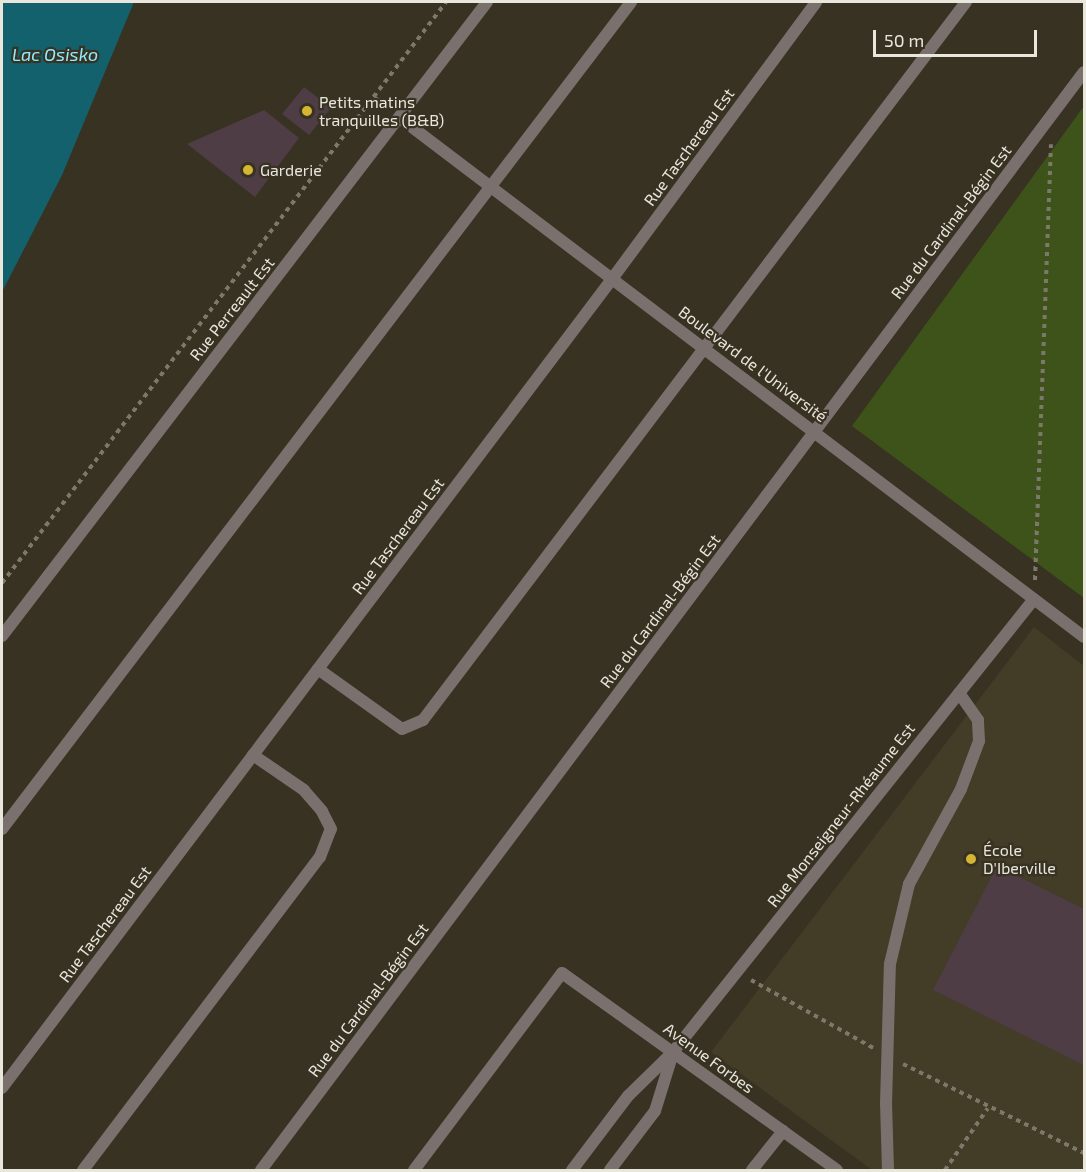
<!DOCTYPE html>
<html>
<head>
<meta charset="utf-8">
<style>
  body { margin:0 }
  #map { position:relative; width:1086px; height:1172px; overflow:hidden; background:#383223; font-family:"Exo 2",sans-serif }
  div>[style] { position:absolute }
  .built>* { inset:0; background:#433c26 }
  .green>* { inset:0; background:#3e5319 }
  .water>* { inset:0; background:#14616e }
  .building>* { inset:0; background:#4e3d45 }
  .path>* { height:4px; margin-top:-2px; transform-origin:0; background:repeating-linear-gradient(90deg,#7d786b 0 4.5px,transparent 0 9px) }
  .service>* { height:12px; margin:-6px; padding:0 6px; transform-origin:6px; border-radius:6px; background:#7a716f }
  .minor>* { height:12px; margin:-6px; padding:0 6px; transform-origin:6px; border-radius:6px; background:#7a716f }
  .tertiary>* { height:12px; margin:-6px; padding:0 6px; transform-origin:6px; border-radius:6px; background:#7a716f }
  .dots>* { width:16px; height:16px; translate:-50% -50%; box-sizing:border-box; border:3px solid #383223; border-radius:50% }
  span { translate:-50% -50%; white-space:nowrap; text-align:center; line-height:1.15; -webkit-text-stroke:4.5px #383223; paint-order:stroke }
  .poi-label { font-size:16px; color:#e9e6dc }
  .left { translate:0 -50%; text-align:left }
  .street-label { font-size:16px; color:#e9e6dc }
  .water-label { font-size:18px; color:#8febfd; font-style:italic }
  .frame { position:absolute; inset:0; border:3px solid #e9e6dc; pointer-events:none }
  .scale { position:absolute; left:873px; top:30px; width:164px; height:27px; box-sizing:border-box; border:3px solid #e9e6dc; border-top:0; padding-left:8px; font-size:18px; line-height:21px; white-space:nowrap; color:#e9e6dc; -webkit-text-stroke:4px #383223; paint-order:stroke }
</style>
</head>
<body>
<div id="map">
  <div class="built">
    <i style="clip-path:polygon(1034px 627px,1084px 666px,1084px 1170px,872px 1170px,711px 1052px)"></i>
  </div>
  <div class="green">
    <i style="clip-path:polygon(1084px 106px,1084px 598px,852px 426px)"></i>
  </div>
  <div class="water">
    <i style="clip-path:polygon(2px 2px,134px 2px,62px 175px,2px 292px)"></i>
  </div>
  <div class="building">
    <i style="clip-path:polygon(304px 87px,331px 108px,309px 135px,282px 114px)"></i>
    <i style="clip-path:polygon(264px 110px,299px 138px,255px 197px,187px 144px)"></i>
    <i style="clip-path:polygon(997px 866px,1084px 909px,1084px 1065px,933px 990px)"></i>
  </div>
  <div class="path">
    <i style="left:374px;top:97px;width:18px;rotate:38deg"></i>
    <i style="left:1035px;top:580px;width:436px;rotate:-87.9deg"></i>
    <i style="left:2px;top:583px;width:731px;rotate:-52.61deg"></i>
    <i style="left:751px;top:980px;width:140px;rotate:29.1deg"></i>
    <i style="left:903px;top:1064px;width:202px;rotate:26.2deg"></i>
    <i style="left:945px;top:1170px;width:75px;rotate:-55.3deg"></i>
  </div>
  <div class="service">
    <i style="left:318px;top:669px;width:103px;rotate:35.5deg"></i>
    <i style="left:402px;top:729px;width:23px;rotate:-23deg"></i>
    <i style="left:423px;top:720px;width:900px;rotate:-52.9deg"></i>
    <i style="left:2px;top:829px;width:1039px;rotate:-52.74deg"></i>
    <i style="left:83px;top:1170px;width:393px;rotate:-52.9deg"></i>
    <i style="left:320px;top:857px;width:30px;rotate:-69deg"></i>
    <i style="left:331px;top:829px;width:20px;rotate:-117deg"></i>
    <i style="left:322px;top:811px;width:28px;rotate:-131deg"></i>
    <i style="left:304px;top:790px;width:62px;rotate:-145.5deg"></i>
    <i style="left:414px;top:1170px;width:246px;rotate:-53.1deg"></i>
    <i style="left:752px;top:1170px;width:50px;rotate:-51.5deg"></i>
    <i style="left:888px;top:1170px;width:66px;rotate:-91.7deg"></i>
    <i style="left:886px;top:1104px;width:140px;rotate:-88.4deg"></i>
    <i style="left:890px;top:964px;width:82px;rotate:-76.6deg"></i>
    <i style="left:909px;top:884px;width:108px;rotate:-61.3deg"></i>
    <i style="left:961px;top:789px;width:51px;rotate:-69.4deg"></i>
    <i style="left:979px;top:741px;width:21px;rotate:-93deg"></i>
    <i style="left:978px;top:720px;width:33px;rotate:-125deg"></i>
  </div>
  <div class="minor">
    <i style="left:400px;top:118px;width:266px;rotate:37.2deg"></i>
    <i style="left:562px;top:973px;width:338px;rotate:35.6deg"></i>
    <i style="left:2px;top:1088px;width:1013px;rotate:-52.98deg"></i>
    <i style="left:612px;top:279px;width:344px;rotate:-53.6deg"></i>
    <i style="left:261px;top:1170px;width:1372px;rotate:-53.15deg"></i>
    <i style="left:572px;top:1170px;width:93px;rotate:-52.9deg"></i>
    <i style="left:628px;top:1096px;width:63px;rotate:-44.4deg"></i>
    <i style="left:673px;top:1052px;width:579px;rotate:-51.45deg"></i>
    <i style="left:610px;top:1170px;width:74px;rotate:-52.7deg"></i>
    <i style="left:655px;top:1111px;width:61px;rotate:-72.8deg"></i>
  </div>
  <div class="tertiary">
    <i style="left:612px;top:279px;width:592px;rotate:37.18deg"></i>
    <i style="left:2px;top:636px;width:798px;rotate:-52.58deg"></i>
  </div>
  <div class="dots">
    <i style="left:307px;top:111px;background:#d6b534"></i>
    <i style="left:248px;top:170px;background:#d6b534"></i>
    <i style="left:971px;top:859px;background:#d6b534"></i>
  </div>
  <div class="poi-label">
    <span class="left" style="left:319px;top:111px">Petits matins<br>tranquilles (B&amp;B)</span>
    <span class="left" style="left:260px;top:170px">Garderie</span>
    <span class="left" style="left:983px;top:859px">École<br>D'Iberville</span>
  </div>
  <div class="street-label">
    <span style="left:689px;top:147px;rotate:-54deg">Rue Taschereau Est</span>
    <span style="left:951px;top:222px;rotate:-53deg">Rue du Cardinal-Bégin Est</span>
    <span style="left:232px;top:309px;rotate:-52deg">Rue Perreault Est</span>
    <span style="left:753px;top:364px;rotate:37deg">Boulevard de l'Université</span>
    <span style="left:398px;top:536px;rotate:-53deg">Rue Taschereau Est</span>
    <span style="left:660px;top:611px;rotate:-53deg">Rue du Cardinal-Bégin Est</span>
    <span style="left:841px;top:815px;rotate:-52deg">Rue Monseigneur-Rhéaume Est</span>
    <span style="left:105px;top:924px;rotate:-53deg">Rue Taschereau Est</span>
    <span style="left:368px;top:1000px;rotate:-53deg">Rue du Cardinal-Bégin Est</span>
    <span style="left:709px;top:1058px;rotate:36deg">Avenue Forbes</span>
  </div>
  <div class="water-label">
    <span style="left:55px;top:54px">Lac Osisko</span>
  </div>
  <div class="frame"></div>
  <div class="scale">50 m</div>
</div>
</body>
</html>
